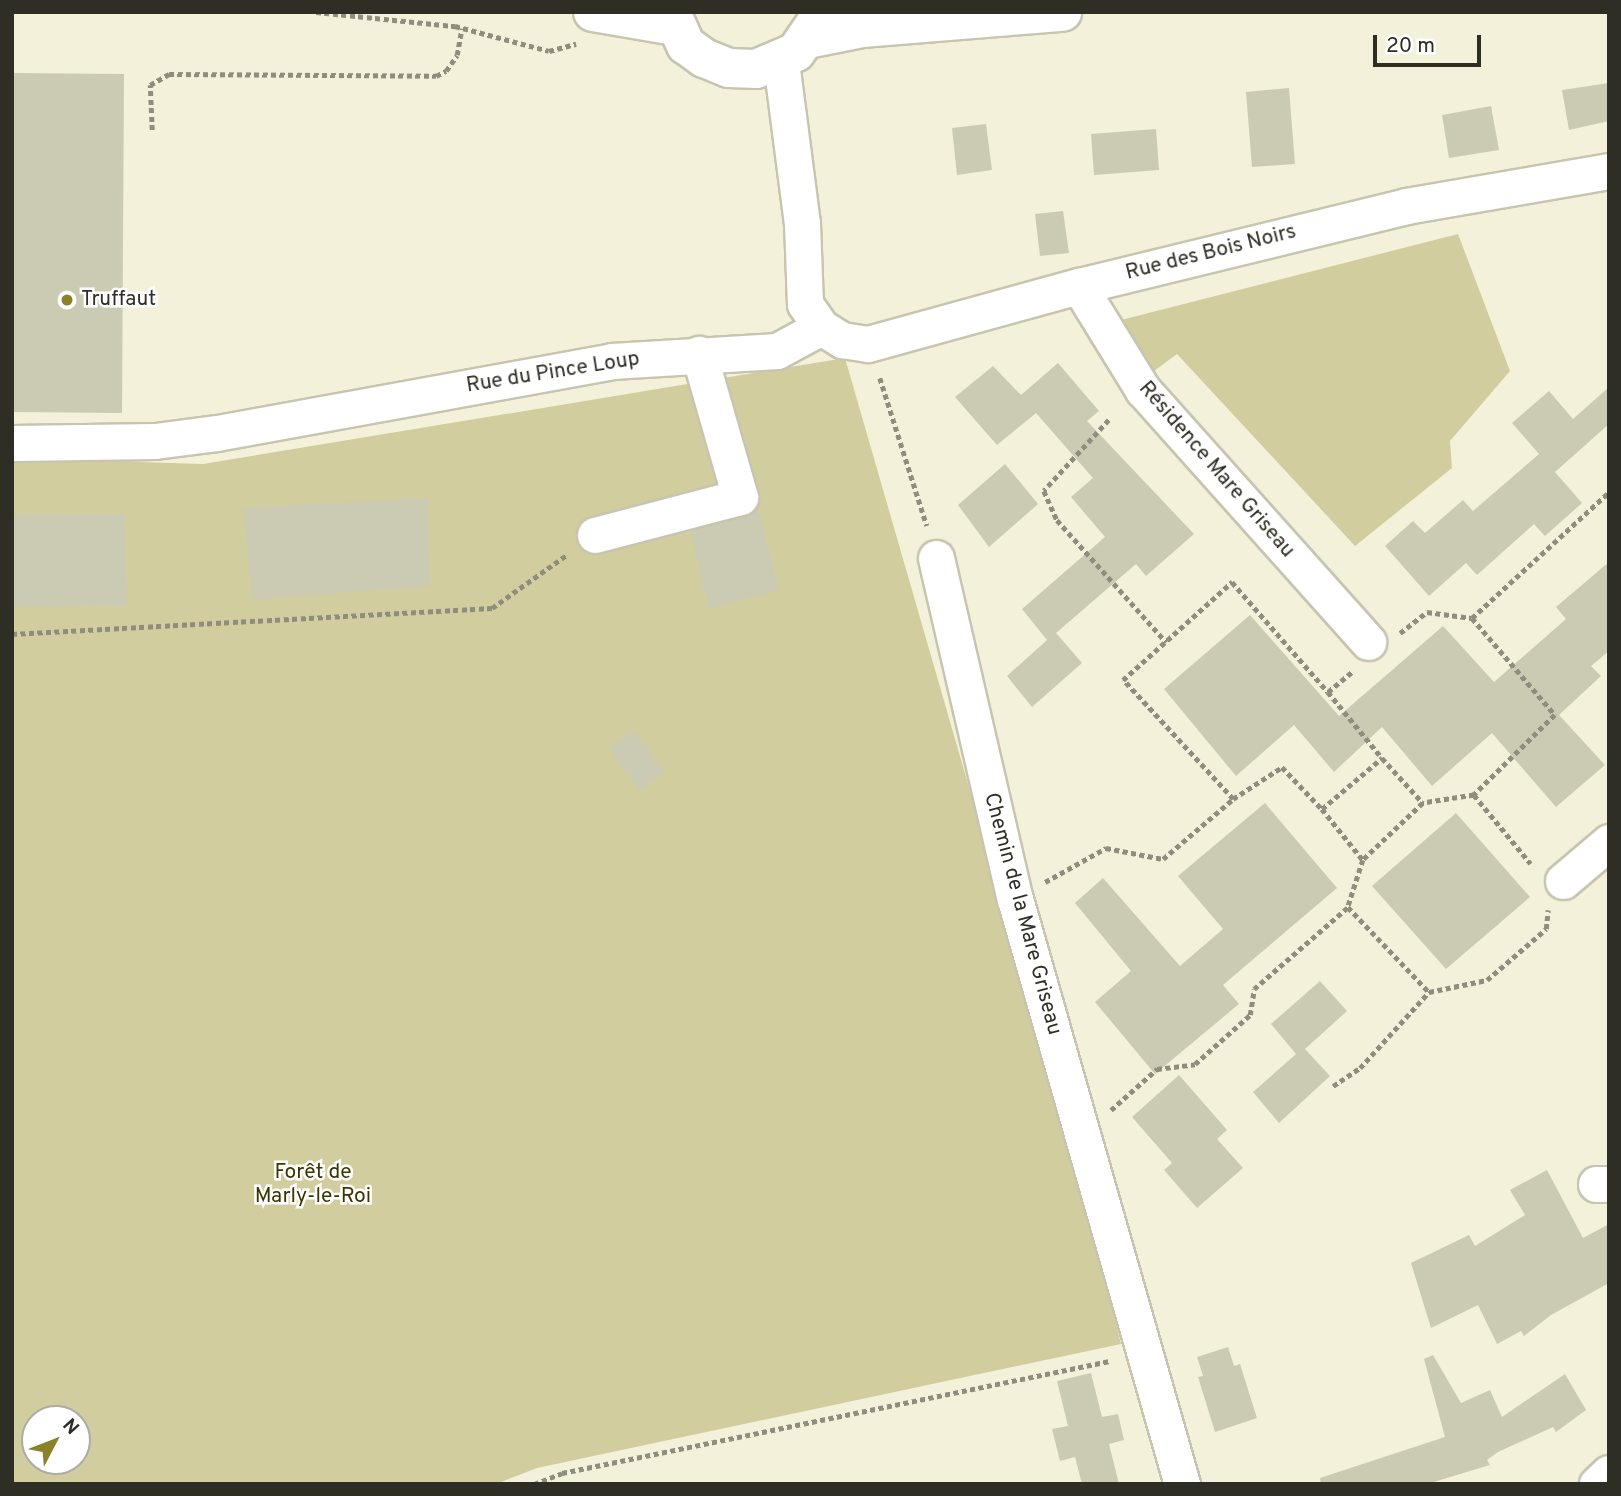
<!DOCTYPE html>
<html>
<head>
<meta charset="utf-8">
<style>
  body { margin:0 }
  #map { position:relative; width:1621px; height:1496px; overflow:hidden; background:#f3f1da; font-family:Overpass,sans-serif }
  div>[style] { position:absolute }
  .green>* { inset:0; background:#d2cd9f }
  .building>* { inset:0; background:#cbcab3 }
  .path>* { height:4.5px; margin-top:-2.25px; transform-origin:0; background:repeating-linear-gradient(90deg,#8f8e7e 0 5px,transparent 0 8.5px) }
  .roads { filter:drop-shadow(2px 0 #c7c5af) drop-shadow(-2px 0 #c7c5af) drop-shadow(0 2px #c7c5af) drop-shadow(0 -2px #c7c5af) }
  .minor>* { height:35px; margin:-17.5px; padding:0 17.5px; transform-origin:17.5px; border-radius:17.5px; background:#fff }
  .major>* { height:38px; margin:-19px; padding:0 19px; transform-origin:19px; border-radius:19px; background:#fff }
  .dots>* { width:19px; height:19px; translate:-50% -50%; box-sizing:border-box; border:4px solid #fff; border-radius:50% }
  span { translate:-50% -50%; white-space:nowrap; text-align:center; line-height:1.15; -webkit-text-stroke:5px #fff; paint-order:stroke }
  .street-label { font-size:21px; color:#2f2e25 }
  .poi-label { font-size:21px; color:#2f2e25 }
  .left { translate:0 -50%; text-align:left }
  .park-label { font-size:21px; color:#3b3500 }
  .frame { position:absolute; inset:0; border:14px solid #2f2e25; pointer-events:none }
  .north { position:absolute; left:21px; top:1405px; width:70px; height:70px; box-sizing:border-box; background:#fff; border:2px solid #acaba8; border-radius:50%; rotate:48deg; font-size:19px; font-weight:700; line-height:28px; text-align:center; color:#2f2e25 }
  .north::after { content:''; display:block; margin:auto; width:24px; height:32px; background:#8b8129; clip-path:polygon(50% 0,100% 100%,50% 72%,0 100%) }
  .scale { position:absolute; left:1373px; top:35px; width:108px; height:32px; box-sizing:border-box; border:4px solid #2f2e25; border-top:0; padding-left:9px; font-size:21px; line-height:24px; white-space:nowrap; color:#2f2e25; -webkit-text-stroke:5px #fff; paint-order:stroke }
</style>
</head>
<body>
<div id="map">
  <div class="green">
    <i style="clip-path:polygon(1458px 234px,1510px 371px,1450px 441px,1452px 468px,1355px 546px,1177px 354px,1154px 371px,1121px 320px)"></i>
    <i style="clip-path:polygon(evenodd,845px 358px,1059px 1099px,1121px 1344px,537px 1468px,496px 1484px,12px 1484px,12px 458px,203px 464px,845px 358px,35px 1419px,77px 1419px,77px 1461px,35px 1461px,35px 1419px)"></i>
  </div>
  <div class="building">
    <i style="clip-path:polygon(12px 73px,124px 74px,122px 413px,12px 412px)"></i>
    <i style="clip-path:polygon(1609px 83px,1609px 121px,1569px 130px,1562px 90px)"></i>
    <i style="clip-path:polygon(1289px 88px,1295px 164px,1252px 167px,1246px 92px)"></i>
    <i style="clip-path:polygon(1491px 106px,1499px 150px,1449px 158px,1442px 115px)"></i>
    <i style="clip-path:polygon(986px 124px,992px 170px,957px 175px,952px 128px)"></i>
    <i style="clip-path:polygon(1156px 129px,1159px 170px,1094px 175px,1091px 134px)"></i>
    <i style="clip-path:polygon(1063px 211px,1069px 253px,1040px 256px,1035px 214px)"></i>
    <i style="clip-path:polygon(1058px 363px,1099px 411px,1087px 421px,1194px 534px,1146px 576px,1136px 564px,1056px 633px,1082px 663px,1032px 707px,1007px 676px,1047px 640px,1022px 609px,1105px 537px,1071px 497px,1093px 478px,1036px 413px,997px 445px,955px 397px,993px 366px,1021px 395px)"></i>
    <i style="clip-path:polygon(1609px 387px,1609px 424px,1555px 472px,1582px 503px,1545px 536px,1534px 524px,1477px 575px,1466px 563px,1429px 596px,1385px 546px,1413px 521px,1425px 533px,1463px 500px,1473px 511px,1539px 454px,1512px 423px,1549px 391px,1573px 419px)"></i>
    <i style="clip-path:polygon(1005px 464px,1038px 504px,989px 547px,958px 505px)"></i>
    <i style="clip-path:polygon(428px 498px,430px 586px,252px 600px,244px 508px)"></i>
    <i style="clip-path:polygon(757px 506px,779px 590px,709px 609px,690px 531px,745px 516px)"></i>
    <i style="clip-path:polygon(125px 514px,127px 606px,12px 607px,12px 515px)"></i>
    <i style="clip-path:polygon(1609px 562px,1609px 651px,1591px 666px,1601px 676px,1559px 715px,1605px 765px,1556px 807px,1492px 733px,1432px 786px,1382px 727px,1334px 772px,1294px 725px,1236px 776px,1164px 689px,1250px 615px,1339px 716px,1443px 626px,1494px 682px,1566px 619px,1556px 607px)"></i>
    <i style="clip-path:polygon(634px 731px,664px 772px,640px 791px,609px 749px)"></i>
    <i style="clip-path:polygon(1265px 803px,1337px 888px,1223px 985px,1239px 1004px,1155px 1074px,1095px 1002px,1131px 971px,1075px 903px,1103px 878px,1180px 966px,1223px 929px,1178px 876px)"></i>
    <i style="clip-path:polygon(1456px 813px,1530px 897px,1446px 969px,1372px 886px)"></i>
    <i style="clip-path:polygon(1320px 981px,1347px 1011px,1305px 1049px,1330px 1076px,1279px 1123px,1253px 1092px,1296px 1054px,1271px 1024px)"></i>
    <i style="clip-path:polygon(1179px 1075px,1227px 1130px,1217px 1139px,1243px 1168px,1197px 1208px,1164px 1170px,1172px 1163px,1132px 1117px)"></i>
    <i style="clip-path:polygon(1547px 1170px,1583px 1238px,1609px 1224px,1609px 1283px,1551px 1315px,1524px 1336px,1521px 1331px,1497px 1344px,1478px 1305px,1431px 1328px,1411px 1263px,1469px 1235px,1475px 1246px,1525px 1215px,1510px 1190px)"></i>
    <i style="clip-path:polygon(1228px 1347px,1234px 1366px,1240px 1364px,1257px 1418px,1215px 1432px,1198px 1377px,1203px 1376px,1197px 1357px)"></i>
    <i style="clip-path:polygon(1433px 1355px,1461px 1403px,1490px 1390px,1502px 1417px,1565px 1374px,1586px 1410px,1556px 1432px,1553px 1427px,1498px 1452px,1487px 1460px,1490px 1465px,1427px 1484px,1321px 1484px,1320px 1478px,1445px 1437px,1424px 1359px)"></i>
    <i style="clip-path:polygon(1091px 1373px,1102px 1417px,1118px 1414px,1124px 1440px,1109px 1444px,1119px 1484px,1082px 1484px,1075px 1457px,1060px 1461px,1052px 1429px,1068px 1426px,1057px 1381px)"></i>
  </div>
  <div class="path">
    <i style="left:316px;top:12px;width:140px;rotate:5.8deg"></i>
    <i style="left:455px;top:26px;width:97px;rotate:14.9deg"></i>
    <i style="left:549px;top:51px;width:28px;rotate:-15deg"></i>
    <i style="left:152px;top:130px;width:45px;rotate:-92.5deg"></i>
    <i style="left:150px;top:85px;width:22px;rotate:-30deg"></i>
    <i style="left:169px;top:74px;width:267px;rotate:0.4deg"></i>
    <i style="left:436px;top:76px;width:11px;rotate:-27deg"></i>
    <i style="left:446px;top:71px;width:19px;rotate:-55deg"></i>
    <i style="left:457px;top:55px;width:27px;rotate:-80deg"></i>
    <i style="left:880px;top:378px;width:155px;rotate:72.4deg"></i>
    <i style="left:1109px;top:420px;width:96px;rotate:132.5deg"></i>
    <i style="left:1044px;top:491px;width:32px;rotate:66deg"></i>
    <i style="left:1057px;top:520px;width:164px;rotate:48.2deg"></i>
    <i style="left:1472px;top:618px;width:128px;rotate:49.4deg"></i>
    <i style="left:1555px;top:715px;width:114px;rotate:135.4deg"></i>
    <i style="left:1474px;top:795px;width:89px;rotate:50.4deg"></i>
    <i style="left:1400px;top:633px;width:34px;rotate:-38deg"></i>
    <i style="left:1427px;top:612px;width:45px;rotate:7.6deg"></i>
    <i style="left:1472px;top:618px;width:186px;rotate:-42.6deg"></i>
    <i style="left:12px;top:634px;width:481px;rotate:-3.1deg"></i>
    <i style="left:492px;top:608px;width:93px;rotate:-35.4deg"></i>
    <i style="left:1328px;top:692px;width:85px;rotate:50.7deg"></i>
    <i style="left:1474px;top:795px;width:52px;rotate:171.1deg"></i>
    <i style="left:1423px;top:803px;width:83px;rotate:136.5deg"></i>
    <i style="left:1363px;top:860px;width:49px;rotate:107.7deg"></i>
    <i style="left:1348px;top:907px;width:117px;rotate:46.4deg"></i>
    <i style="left:1429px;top:992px;width:59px;rotate:-11.7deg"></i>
    <i style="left:1487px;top:980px;width:78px;rotate:-40.8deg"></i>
    <i style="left:1546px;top:929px;width:19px;rotate:-84deg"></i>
    <i style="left:1233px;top:799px;width:59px;rotate:-33.1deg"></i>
    <i style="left:1282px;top:767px;width:58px;rotate:46.4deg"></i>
    <i style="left:1322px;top:809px;width:79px;rotate:-40.4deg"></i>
    <i style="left:1382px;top:758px;width:61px;rotate:47.7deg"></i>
    <i style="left:1322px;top:809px;width:65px;rotate:51.2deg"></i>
    <i style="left:1045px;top:882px;width:70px;rotate:-29.1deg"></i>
    <i style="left:1106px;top:848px;width:58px;rotate:10.9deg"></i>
    <i style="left:1163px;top:859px;width:92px;rotate:-40.6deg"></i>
    <i style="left:1233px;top:799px;width:162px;rotate:-132.7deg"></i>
    <i style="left:1123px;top:680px;width:147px;rotate:-42deg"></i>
    <i style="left:1232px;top:582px;width:146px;rotate:48.9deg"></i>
    <i style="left:1328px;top:692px;width:33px;rotate:-40deg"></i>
    <i style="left:1333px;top:1086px;width:32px;rotate:-34deg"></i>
    <i style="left:1360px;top:1068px;width:103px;rotate:-47.8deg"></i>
    <i style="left:1111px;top:1110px;width:62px;rotate:-41.7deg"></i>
    <i style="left:1157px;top:1069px;width:38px;rotate:-7deg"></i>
    <i style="left:1195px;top:1064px;width:74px;rotate:-41.7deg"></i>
    <i style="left:1250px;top:1015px;width:26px;rotate:-81deg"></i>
    <i style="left:1254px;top:989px;width:125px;rotate:-41.1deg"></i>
    <i style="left:534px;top:1484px;width:30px;rotate:-21deg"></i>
    <i style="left:562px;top:1473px;width:559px;rotate:-11.55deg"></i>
  </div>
  <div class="roads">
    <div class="minor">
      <i style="left:781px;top:62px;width:162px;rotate:82.6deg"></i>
      <i style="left:802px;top:223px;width:81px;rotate:87.9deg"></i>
      <i style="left:805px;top:304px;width:28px;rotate:55deg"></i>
      <i style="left:821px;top:327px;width:25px;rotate:32deg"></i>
      <i style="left:842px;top:340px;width:26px;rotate:9deg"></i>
      <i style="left:868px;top:344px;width:219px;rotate:-15.4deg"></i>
      <i style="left:1079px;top:286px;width:337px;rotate:-13.7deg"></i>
      <i style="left:1406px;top:206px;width:206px;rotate:-9.8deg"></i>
      <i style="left:1079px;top:286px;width:122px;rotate:58.4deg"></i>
      <i style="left:1143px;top:390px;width:338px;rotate:48.2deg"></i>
      <i style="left:12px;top:443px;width:143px;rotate:-0.8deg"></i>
      <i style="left:155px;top:441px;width:63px;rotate:-7.4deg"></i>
      <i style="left:217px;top:433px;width:402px;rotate:-10.3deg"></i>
      <i style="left:612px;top:361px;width:165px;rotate:-3.5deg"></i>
      <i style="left:777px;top:351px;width:50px;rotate:-28.6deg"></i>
      <i style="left:595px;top:535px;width:150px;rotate:-14.7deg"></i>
      <i style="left:740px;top:497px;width:149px;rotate:-106deg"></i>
      <i style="left:936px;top:558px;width:350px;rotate:77deg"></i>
      <i style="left:1015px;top:899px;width:608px;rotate:74.07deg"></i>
      <i style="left:1563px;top:881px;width:60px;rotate:-40.3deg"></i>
      <i style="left:1596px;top:1184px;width:13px"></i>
      <i style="left:1597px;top:1484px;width:16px;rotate:-43deg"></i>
    </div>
    <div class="major">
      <i style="left:593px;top:12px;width:83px;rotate:9.7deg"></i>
      <i style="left:671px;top:12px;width:36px;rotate:66deg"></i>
      <i style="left:686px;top:45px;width:22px;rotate:36deg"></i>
      <i style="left:704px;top:58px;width:27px;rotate:22deg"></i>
      <i style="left:729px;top:68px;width:27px;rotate:2deg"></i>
      <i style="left:756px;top:69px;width:43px;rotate:-23deg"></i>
      <i style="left:796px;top:52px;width:42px;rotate:-55.6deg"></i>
      <i style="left:808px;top:39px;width:55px;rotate:-11.5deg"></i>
      <i style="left:862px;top:28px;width:201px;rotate:-4.6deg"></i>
    </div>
  </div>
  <div class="dots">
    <i style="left:67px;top:300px;background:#8b8129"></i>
  </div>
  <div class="street-label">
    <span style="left:1211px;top:253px;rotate:-14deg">Rue des Bois Noirs</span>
    <span style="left:553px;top:373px;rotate:-9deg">Rue du Pince Loup</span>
    <span style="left:1216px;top:470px;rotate:49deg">Résidence Mare Griseau</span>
    <span style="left:1022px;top:914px;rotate:75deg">Chemin de la Mare Griseau</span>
  </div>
  <div class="poi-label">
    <span class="left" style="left:81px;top:300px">Truffaut</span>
  </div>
  <div class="park-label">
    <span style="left:313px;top:1185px">Forêt de<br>Marly-le-Roi</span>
  </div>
  <div class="frame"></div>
  <div class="north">N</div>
  <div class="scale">20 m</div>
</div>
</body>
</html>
